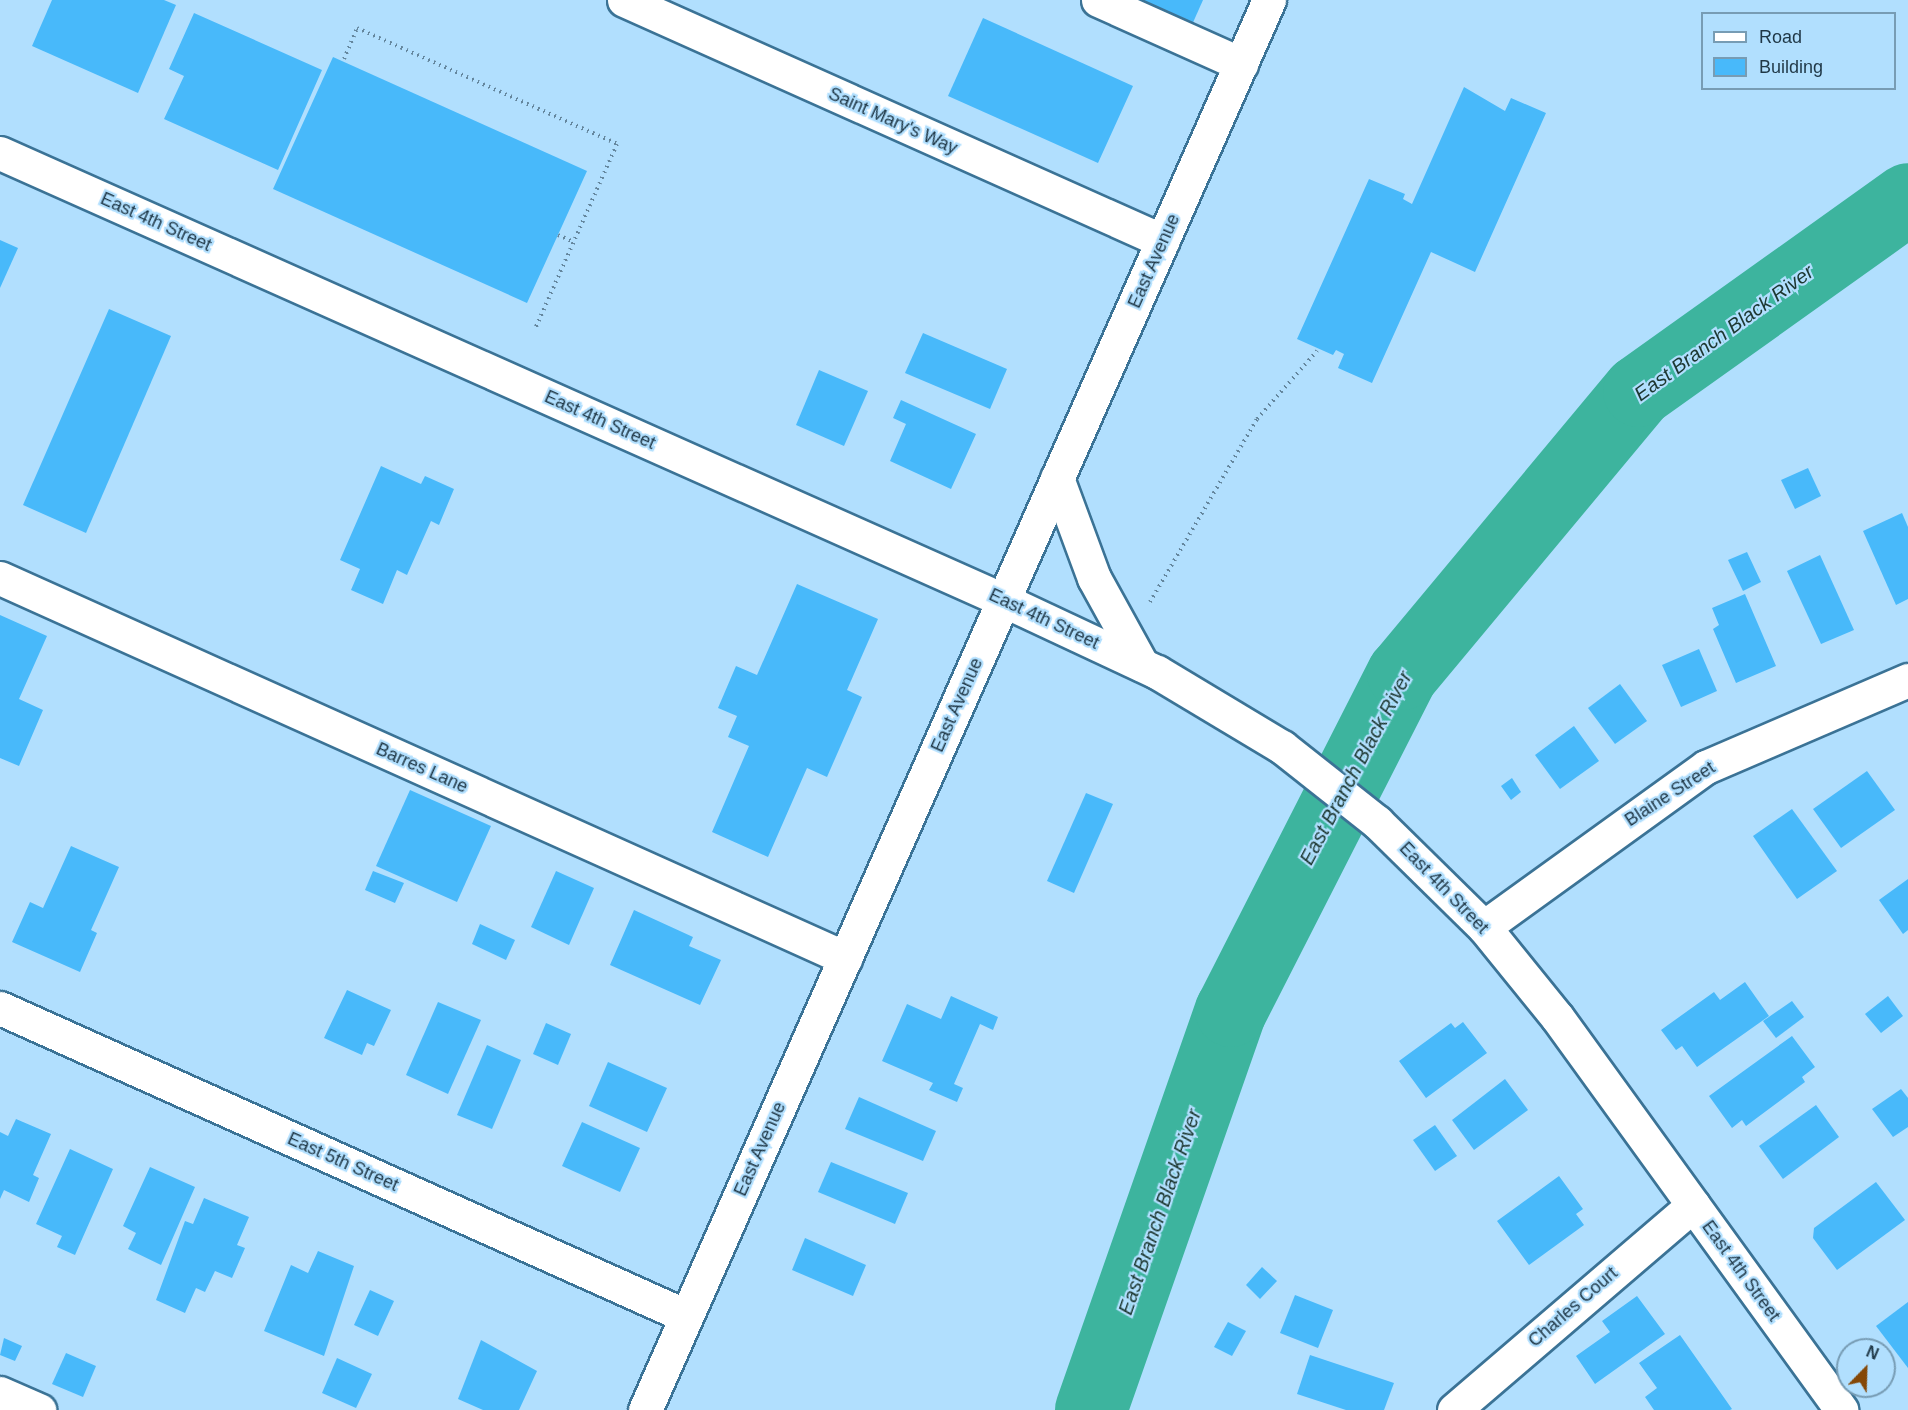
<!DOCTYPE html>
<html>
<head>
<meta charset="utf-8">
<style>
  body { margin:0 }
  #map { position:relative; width:1908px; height:1410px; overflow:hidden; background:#b1dffe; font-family:Helvetica,sans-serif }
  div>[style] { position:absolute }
  .river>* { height:72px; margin:-36px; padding:0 36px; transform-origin:36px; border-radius:36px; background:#3db49e }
  .building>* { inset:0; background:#48b9fa }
  .path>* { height:4px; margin-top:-2px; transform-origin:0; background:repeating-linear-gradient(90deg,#64869d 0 1.5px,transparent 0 6px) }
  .roads { filter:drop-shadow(2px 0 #3b7396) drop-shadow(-2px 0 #3b7396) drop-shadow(0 2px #3b7396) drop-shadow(0 -2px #3b7396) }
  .minor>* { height:33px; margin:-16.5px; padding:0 16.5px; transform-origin:16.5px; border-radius:16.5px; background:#fff }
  span { translate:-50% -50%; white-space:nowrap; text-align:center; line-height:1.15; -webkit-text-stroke:4.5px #b1dffe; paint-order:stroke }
  .street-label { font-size:18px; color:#1f3746 }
  .water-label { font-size:20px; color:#1d3731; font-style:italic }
  .legend { position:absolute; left:1701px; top:12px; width:195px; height:78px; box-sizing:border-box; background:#b1dffe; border:2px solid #779cb4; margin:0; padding:8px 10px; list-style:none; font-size:18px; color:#1f3746 }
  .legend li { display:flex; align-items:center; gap:12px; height:30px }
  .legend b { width:30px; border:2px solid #779cb4 }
  .north { position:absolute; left:1836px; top:1338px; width:60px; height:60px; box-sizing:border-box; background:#b1dffe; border:2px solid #779cb4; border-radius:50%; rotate:23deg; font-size:16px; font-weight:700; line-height:24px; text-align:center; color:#1f3746 }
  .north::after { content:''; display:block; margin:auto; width:21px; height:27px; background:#854807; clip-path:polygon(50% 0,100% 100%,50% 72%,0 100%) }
</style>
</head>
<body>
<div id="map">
  <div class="river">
    <i style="left:1091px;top:1410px;width:423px;rotate:-70.7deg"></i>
    <i style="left:1231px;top:1011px;width:378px;rotate:-63deg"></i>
    <i style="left:1403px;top:674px;width:368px;rotate:-50.2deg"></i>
    <i style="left:1639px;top:391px;width:330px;rotate:-35.5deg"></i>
  </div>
  <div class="building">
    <i style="clip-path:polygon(52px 0,164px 0,176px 5px,138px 93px,32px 46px)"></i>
    <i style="clip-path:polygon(1132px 0,1203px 0,1191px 27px)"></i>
    <i style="clip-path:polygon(194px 13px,322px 70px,278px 170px,164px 119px,184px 76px,169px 69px)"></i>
    <i style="clip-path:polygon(983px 18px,1133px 86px,1098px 163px,948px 96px)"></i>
    <i style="clip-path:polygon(333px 57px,587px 171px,527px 303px,273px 189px)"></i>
    <i style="clip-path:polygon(1464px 87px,1505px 111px,1511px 98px,1546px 113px,1475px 272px,1431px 252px,1372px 383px,1338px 368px,1344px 354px,1336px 350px,1333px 355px,1297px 339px,1369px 179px,1405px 194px,1403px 199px,1412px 204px)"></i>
    <i style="clip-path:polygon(0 240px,18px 248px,0 288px)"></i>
    <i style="clip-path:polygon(109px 309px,171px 336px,86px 533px,23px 505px)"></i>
    <i style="clip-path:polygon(923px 333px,1007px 369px,990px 409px,905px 373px)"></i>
    <i style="clip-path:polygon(819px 370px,868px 391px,844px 446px,796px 425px)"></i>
    <i style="clip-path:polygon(901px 400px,976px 434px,951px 489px,890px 461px,906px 424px,893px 418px)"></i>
    <i style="clip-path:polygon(381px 466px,421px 484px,425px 476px,454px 489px,439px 525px,431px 521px,407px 575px,397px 570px,383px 604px,351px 590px,360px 569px,340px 560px)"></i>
    <i style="clip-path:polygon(1808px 468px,1821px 496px,1795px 509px,1781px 480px)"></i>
    <i style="clip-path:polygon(1902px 513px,1908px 527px,1908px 599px,1896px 605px,1863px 531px)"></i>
    <i style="clip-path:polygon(1747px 552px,1761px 582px,1743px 591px,1728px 560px)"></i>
    <i style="clip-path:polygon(1820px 555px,1854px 630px,1821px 644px,1787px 571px)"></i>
    <i style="clip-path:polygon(797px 584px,878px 619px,847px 690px,862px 697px,827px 777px,807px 768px,768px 857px,712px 832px,749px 746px,728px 737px,737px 716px,718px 708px,736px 666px,757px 675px)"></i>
    <i style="clip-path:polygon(1745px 594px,1776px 666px,1736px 683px,1713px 629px,1719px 625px,1712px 608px)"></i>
    <i style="clip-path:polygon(0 615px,47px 636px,19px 699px,43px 710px,19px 766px,0 758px)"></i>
    <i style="clip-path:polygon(1699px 649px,1717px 691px,1681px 707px,1662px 665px)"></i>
    <i style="clip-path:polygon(1620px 684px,1647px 721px,1615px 744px,1588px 708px)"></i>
    <i style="clip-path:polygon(1574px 726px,1599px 761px,1560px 789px,1535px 755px)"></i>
    <i style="clip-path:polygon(1867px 771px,1895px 810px,1841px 848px,1813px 809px)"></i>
    <i style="clip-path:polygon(1512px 778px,1521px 792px,1511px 800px,1501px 786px)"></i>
    <i style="clip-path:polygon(410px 790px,491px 826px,457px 902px,376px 866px)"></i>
    <i style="clip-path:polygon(1086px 793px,1113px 804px,1074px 893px,1047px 881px)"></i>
    <i style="clip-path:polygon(1792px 809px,1837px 871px,1797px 899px,1753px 836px)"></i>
    <i style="clip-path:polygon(71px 846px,119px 867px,91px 930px,97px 933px,80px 972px,12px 942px,30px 902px,43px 908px)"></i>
    <i style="clip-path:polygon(373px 871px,404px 883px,395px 903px,365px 890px)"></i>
    <i style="clip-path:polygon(556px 871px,594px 888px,569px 945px,531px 927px)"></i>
    <i style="clip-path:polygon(1908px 879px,1908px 930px,1903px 934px,1879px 900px)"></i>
    <i style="clip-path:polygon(634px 910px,693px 937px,689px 946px,721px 960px,700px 1005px,610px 965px)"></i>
    <i style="clip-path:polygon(480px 924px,515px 940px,506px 960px,472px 944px)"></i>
    <i style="clip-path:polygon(1745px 982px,1769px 1016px,1697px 1067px,1682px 1046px,1676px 1050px,1661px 1030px,1714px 992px,1720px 1000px)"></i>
    <i style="clip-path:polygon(347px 990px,391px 1010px,374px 1046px,367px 1043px,362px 1055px,324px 1038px)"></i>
    <i style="clip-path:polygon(951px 996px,998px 1017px,993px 1030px,980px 1024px,954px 1084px,963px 1088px,957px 1102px,929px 1090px,933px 1083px,882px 1061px,907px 1004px,941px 1019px)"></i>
    <i style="clip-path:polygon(1888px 996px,1903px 1016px,1881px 1033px,1865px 1014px)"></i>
    <i style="clip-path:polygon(1792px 1001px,1804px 1017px,1776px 1038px,1763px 1021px)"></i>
    <i style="clip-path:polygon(438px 1002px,481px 1020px,448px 1094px,406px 1075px)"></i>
    <i style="clip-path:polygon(1463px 1022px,1487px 1053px,1426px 1098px,1399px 1061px,1451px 1023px,1455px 1028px)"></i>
    <i style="clip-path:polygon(546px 1023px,571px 1034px,558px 1065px,533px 1054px)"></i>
    <i style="clip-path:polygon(1792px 1036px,1815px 1067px,1802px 1077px,1805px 1082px,1746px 1126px,1742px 1120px,1732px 1128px,1709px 1096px)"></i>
    <i style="clip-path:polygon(487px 1045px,521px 1060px,492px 1129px,457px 1115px)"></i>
    <i style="clip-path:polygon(608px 1062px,667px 1088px,647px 1132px,589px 1106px)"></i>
    <i style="clip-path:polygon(1505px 1079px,1528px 1110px,1474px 1150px,1452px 1120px)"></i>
    <i style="clip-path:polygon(1901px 1089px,1908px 1098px,1908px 1127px,1893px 1137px,1872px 1109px)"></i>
    <i style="clip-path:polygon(859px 1097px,936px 1131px,923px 1161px,845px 1129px)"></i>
    <i style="clip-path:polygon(1816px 1105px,1839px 1137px,1783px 1179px,1759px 1146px)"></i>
    <i style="clip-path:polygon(16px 1119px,51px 1134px,33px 1175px,39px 1178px,29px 1202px,4px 1190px,0 1199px,0 1132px,8px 1136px)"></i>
    <i style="clip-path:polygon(582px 1122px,640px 1148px,620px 1192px,562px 1166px)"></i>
    <i style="clip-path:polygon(1435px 1125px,1457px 1156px,1435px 1171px,1413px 1140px)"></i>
    <i style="clip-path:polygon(70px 1149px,113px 1169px,75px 1255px,57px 1247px,62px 1236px,36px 1224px)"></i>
    <i style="clip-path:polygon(831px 1162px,908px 1193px,895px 1224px,818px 1192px)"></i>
    <i style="clip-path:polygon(150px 1167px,195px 1187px,161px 1265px,128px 1249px,136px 1233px,123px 1226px)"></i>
    <i style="clip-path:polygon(1559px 1176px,1583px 1209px,1576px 1214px,1584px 1225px,1529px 1265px,1497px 1221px)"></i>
    <i style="clip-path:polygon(1876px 1182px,1905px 1220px,1837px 1270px,1813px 1238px,1814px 1228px)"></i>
    <i style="clip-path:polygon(204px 1198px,249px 1217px,237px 1245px,245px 1248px,232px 1278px,215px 1271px,205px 1292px,196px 1288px,185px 1313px,156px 1300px,185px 1221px,193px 1224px)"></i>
    <i style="clip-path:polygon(805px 1238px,866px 1265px,853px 1296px,792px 1270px)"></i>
    <i style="clip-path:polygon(318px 1251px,354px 1266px,324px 1356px,264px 1331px,291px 1265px,308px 1273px)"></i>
    <i style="clip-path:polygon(1262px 1267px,1277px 1281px,1260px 1299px,1246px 1285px)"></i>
    <i style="clip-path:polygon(370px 1290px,394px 1301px,378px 1336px,354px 1325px)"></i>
    <i style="clip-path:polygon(1295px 1295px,1333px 1310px,1318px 1348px,1280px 1333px)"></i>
    <i style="clip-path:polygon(1637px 1296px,1665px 1334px,1595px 1384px,1576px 1356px,1610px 1332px,1602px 1321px)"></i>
    <i style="clip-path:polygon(1908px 1302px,1908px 1368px,1876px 1326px)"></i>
    <i style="clip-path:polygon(1228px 1322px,1246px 1331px,1232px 1356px,1214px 1347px)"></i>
    <i style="clip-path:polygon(1680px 1335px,1732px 1409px,1730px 1410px,1654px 1410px,1645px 1397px,1657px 1388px,1639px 1363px)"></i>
    <i style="clip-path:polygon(4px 1338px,22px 1346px,15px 1361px,0 1355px)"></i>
    <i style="clip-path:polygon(481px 1340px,537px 1371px,519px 1410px,483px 1410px,458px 1399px)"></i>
    <i style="clip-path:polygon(66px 1353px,96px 1366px,83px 1397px,52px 1384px)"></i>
    <i style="clip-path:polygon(1310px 1355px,1394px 1383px,1384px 1410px,1346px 1410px,1297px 1394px)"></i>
    <i style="clip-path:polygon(337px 1358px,372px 1374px,356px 1408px,322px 1393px)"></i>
  </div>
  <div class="path">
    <i style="left:344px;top:59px;width:34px;rotate:-67deg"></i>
    <i style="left:357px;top:28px;width:285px;rotate:24deg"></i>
    <i style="left:617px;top:144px;width:200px;rotate:113.9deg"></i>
    <i style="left:558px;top:235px;width:17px;rotate:24deg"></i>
    <i style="left:1150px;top:602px;width:212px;rotate:-59.7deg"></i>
    <i style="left:1257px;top:419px;width:91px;rotate:-48.6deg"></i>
  </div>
  <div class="roads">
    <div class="minor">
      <i style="left:624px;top:0;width:590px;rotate:24.09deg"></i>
      <i style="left:1098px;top:0;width:157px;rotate:24.1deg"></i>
      <i style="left:0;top:153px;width:1098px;rotate:24.02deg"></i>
      <i style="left:1003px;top:600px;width:170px;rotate:25.1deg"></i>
      <i style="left:1157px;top:672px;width:146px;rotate:31deg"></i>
      <i style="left:1282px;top:747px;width:121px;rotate:38.3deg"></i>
      <i style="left:1377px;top:822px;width:150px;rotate:44.5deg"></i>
      <i style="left:1484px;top:927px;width:116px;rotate:51deg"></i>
      <i style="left:1557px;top:1017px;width:485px;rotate:54.1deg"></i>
      <i style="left:1057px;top:478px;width:107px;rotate:69.7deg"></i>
      <i style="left:1094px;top:578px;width:99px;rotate:61.1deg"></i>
      <i style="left:0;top:578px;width:927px;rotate:24.21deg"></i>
      <i style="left:1484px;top:927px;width:274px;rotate:-35.8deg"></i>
      <i style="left:1706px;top:767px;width:220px;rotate:-23.3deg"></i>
      <i style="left:0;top:1008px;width:752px;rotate:24.18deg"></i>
      <i style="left:0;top:1393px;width:43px;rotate:23.6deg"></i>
      <i style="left:645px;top:1410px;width:1542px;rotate:-66.13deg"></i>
      <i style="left:1454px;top:1410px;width:315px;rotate:-40.6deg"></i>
    </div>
  </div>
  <div class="street-label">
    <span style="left:893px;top:121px;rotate:24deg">Saint Mary's Way</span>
    <span style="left:156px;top:222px;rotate:24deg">East 4th Street</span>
    <span style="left:1154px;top:261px;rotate:-66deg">East Avenue</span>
    <span style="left:600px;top:420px;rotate:24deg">East 4th Street</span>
    <span style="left:1044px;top:619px;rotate:25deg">East 4th Street</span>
    <span style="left:957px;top:705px;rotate:-66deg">East Avenue</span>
    <span style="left:422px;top:768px;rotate:24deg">Barres Lane</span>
    <span style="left:1670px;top:794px;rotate:-33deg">Blaine Street</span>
    <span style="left:1444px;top:888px;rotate:46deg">East 4th Street</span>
    <span style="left:760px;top:1149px;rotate:-66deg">East Avenue</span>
    <span style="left:343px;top:1162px;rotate:24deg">East 5th Street</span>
    <span style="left:1741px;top:1271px;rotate:54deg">East 4th Street</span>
    <span style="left:1573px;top:1307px;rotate:-41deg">Charles Court</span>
  </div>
  <div class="water-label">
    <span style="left:1724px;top:333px;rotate:-36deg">East Branch Black River</span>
    <span style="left:1356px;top:768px;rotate:-62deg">East Branch Black River</span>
    <span style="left:1160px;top:1212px;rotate:-71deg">East Branch Black River</span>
  </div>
  <ul class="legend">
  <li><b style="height:8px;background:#fff"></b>Road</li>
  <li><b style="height:16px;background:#48b9fa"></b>Building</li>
  </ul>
  <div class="north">N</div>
</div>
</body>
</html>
